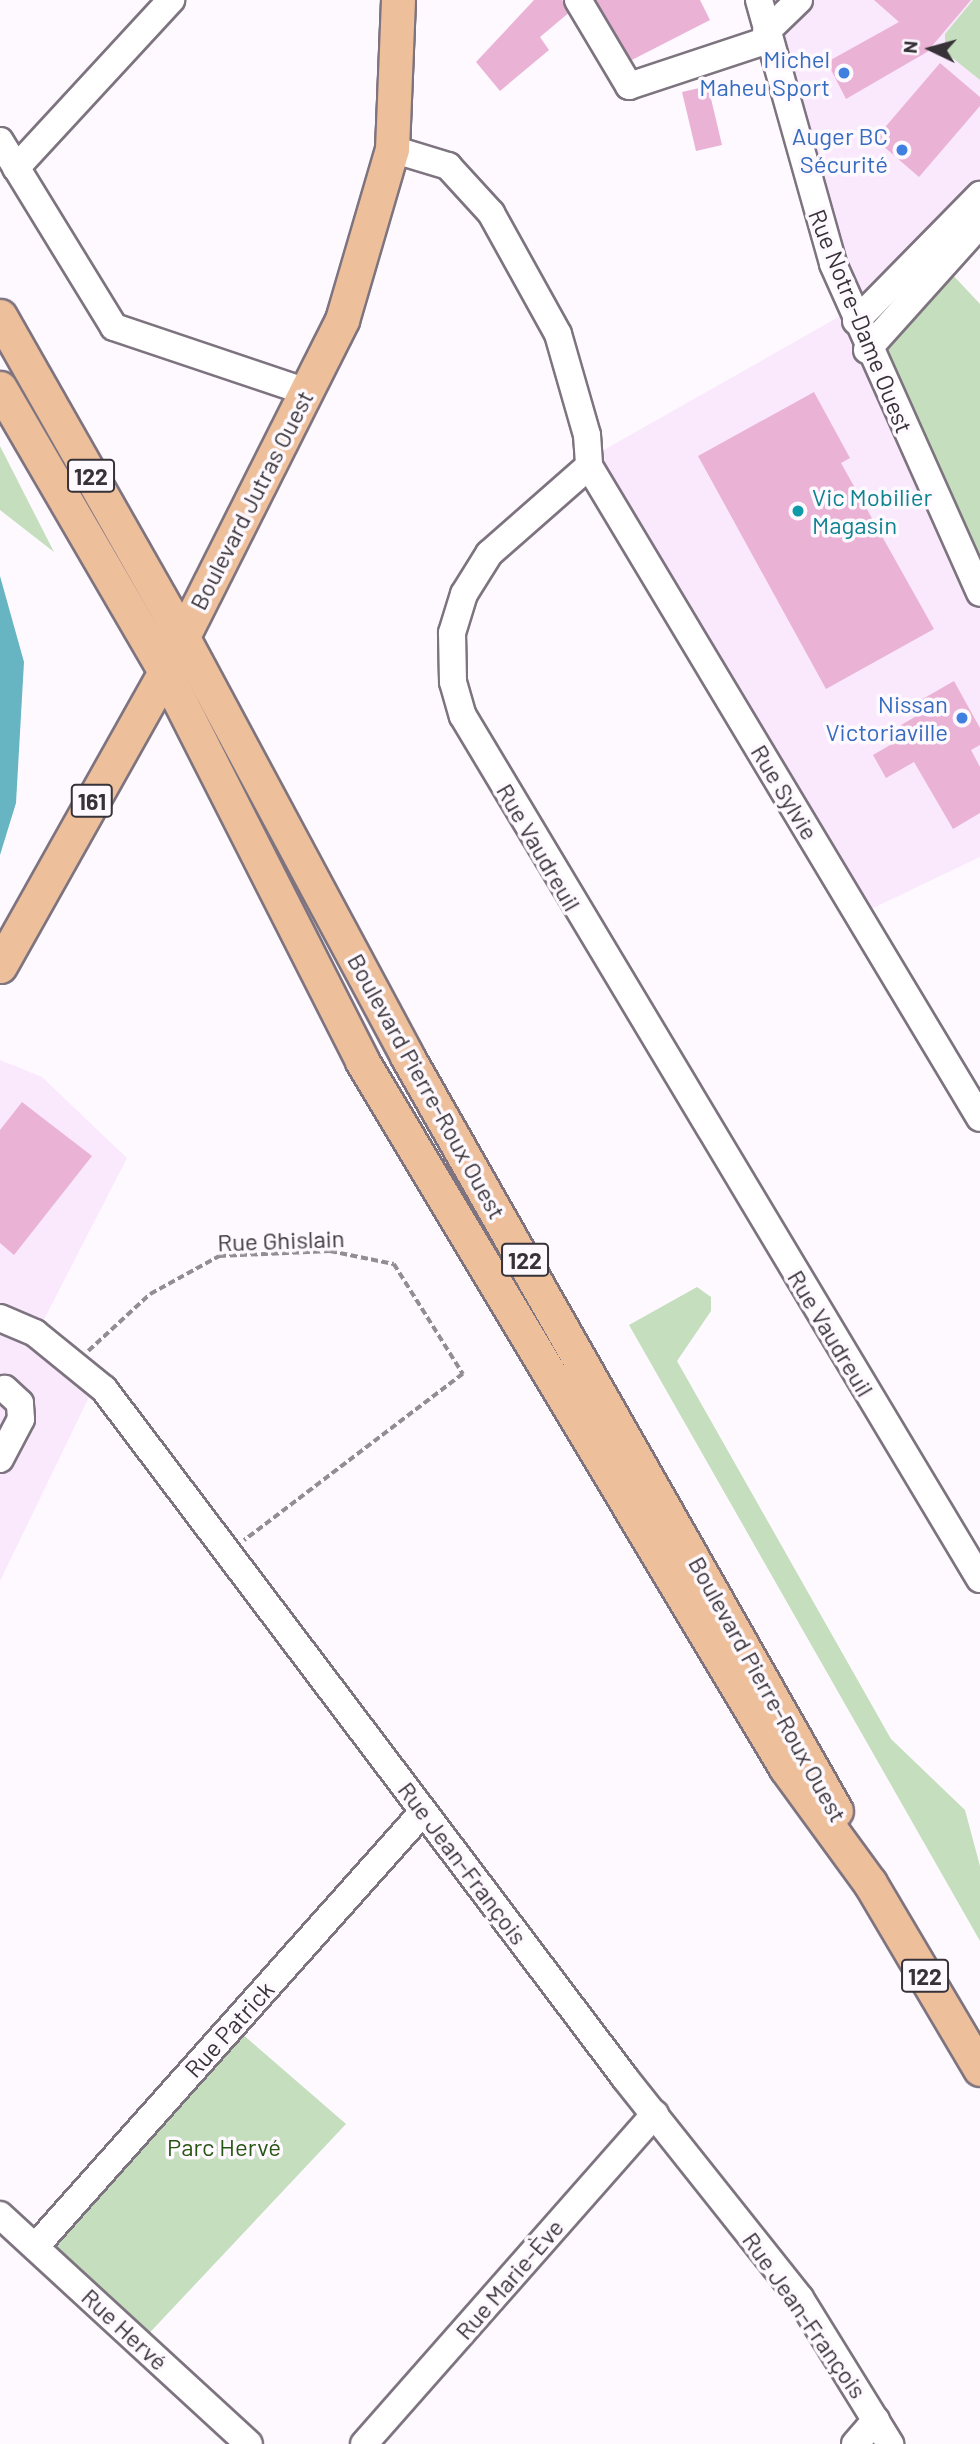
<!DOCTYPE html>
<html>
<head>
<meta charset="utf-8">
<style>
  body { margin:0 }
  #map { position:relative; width:980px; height:2444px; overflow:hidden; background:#fef9ff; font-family:Barlow,sans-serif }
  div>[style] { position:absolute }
  .built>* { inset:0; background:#fae9fd }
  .green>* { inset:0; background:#c5debd }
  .water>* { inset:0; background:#67b4c2 }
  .building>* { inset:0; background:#eab3d6 }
  .path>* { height:3.5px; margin-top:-1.75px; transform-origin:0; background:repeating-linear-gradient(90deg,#928d93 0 7px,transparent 0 10.5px) }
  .roads { filter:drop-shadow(2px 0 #7e7480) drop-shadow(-2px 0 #7e7480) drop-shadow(0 2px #7e7480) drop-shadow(0 -2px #7e7480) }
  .minor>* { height:26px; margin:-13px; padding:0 13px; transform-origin:13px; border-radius:13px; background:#fff }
  .major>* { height:33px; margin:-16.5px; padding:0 16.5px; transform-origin:16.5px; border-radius:16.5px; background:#eebf9b }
  .dots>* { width:19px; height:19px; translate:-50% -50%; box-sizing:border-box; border:4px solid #fef9ff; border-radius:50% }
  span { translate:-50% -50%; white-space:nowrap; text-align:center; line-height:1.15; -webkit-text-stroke:7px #fef9ff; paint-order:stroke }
  .shield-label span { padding:2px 5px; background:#fef9ff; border:2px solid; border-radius:5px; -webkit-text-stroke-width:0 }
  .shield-label { font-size:23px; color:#363237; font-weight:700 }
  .shop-label { font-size:24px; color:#366cbe }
  .right { translate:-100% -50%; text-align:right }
  .street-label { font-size:24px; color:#363237 }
  .culture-label { font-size:24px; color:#0d838f }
  .left { translate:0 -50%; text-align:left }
  .park-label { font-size:24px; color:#275512 }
  .north { position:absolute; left:896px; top:14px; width:70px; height:70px; -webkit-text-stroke:5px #fef9ff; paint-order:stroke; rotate:275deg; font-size:19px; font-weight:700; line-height:28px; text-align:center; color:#363237 }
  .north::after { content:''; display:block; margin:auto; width:24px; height:32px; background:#363237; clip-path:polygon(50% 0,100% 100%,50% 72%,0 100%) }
</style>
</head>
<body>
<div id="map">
  <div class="built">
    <i style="clip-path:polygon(772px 0,973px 0,946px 34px,945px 51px,980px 80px,980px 180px,856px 307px,980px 565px,980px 857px,865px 912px,586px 460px,856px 307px)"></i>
    <i style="clip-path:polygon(0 1060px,42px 1077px,127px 1158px,33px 1341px,92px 1391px,0 1581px)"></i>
  </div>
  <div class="green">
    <i style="clip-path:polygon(973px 0,980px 0,980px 80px,945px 52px,945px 34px)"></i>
    <i style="clip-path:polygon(934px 255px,980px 304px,980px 565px,871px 327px)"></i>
    <i style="clip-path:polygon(0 446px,54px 552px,0 510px)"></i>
    <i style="clip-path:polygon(697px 1287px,711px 1297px,711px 1311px,677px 1361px,891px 1739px,965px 1810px,980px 1866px,980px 1941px,629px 1325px)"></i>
    <i style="clip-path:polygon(233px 2026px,346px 2124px,140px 2343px,36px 2246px)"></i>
  </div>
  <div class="water">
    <i style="clip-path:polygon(0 576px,24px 662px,16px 803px,0 855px)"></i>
  </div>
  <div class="building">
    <i style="clip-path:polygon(534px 0,562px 0,571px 11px,540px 37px,549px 50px,500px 91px,476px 62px)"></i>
    <i style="clip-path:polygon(588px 0,700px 0,710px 20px,626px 63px)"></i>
    <i style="clip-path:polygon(874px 0,971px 0,927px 52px,846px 99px,827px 62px,899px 22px)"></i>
    <i style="clip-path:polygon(940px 63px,980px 97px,980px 106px,919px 177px,875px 139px)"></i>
    <i style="clip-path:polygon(708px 86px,722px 145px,696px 151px,682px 92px)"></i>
    <i style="clip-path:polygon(814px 392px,850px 458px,841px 463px,934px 629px,826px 689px,698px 456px)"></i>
    <i style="clip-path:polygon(954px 681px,980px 728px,980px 745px,971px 750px,980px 767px,980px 813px,953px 829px,914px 762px,886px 778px,873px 755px,902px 738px,896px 728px,918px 715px,912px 705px)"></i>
    <i style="clip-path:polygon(22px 1102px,92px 1156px,14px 1255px,0 1243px,0 1130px)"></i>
  </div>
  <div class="path">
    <i style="left:88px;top:1351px;width:84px;rotate:-42.6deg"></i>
    <i style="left:150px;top:1294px;width:79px;rotate:-28.8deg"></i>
    <i style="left:219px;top:1256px;width:111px;rotate:-2.6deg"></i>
    <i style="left:330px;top:1251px;width:65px;rotate:11.5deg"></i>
    <i style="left:394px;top:1264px;width:130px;rotate:57.9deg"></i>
    <i style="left:463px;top:1374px;width:275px;rotate:142.7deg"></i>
  </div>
  <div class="roads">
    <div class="minor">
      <i style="left:578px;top:0;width:100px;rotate:59.3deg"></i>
      <i style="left:629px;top:86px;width:146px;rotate:-18.3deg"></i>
      <i style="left:759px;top:0;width:274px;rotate:74.3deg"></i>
      <i style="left:833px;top:264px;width:360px;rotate:65.9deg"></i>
      <i style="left:766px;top:32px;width:46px;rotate:-44.1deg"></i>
      <i style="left:0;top:141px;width:218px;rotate:58.5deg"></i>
      <i style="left:114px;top:327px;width:204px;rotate:18.6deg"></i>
      <i style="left:392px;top:149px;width:59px;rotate:16.9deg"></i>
      <i style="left:448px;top:166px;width:64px;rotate:47.5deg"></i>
      <i style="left:491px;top:213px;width:138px;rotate:61deg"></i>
      <i style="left:558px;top:334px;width:105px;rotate:74deg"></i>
      <i style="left:587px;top:435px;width:31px;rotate:86deg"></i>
      <i style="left:589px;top:466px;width:133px;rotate:138.7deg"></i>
      <i style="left:489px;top:554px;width:47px;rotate:122deg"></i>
      <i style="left:464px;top:594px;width:41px;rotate:107.1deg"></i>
      <i style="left:452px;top:633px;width:49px;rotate:88.8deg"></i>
      <i style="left:453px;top:682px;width:35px;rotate:74deg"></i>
      <i style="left:463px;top:716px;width:1006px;rotate:59.08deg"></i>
      <i style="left:16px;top:168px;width:229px;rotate:-47.3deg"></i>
      <i style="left:856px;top:321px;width:177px;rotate:-45.5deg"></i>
      <i style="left:867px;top:350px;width:169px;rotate:-48.1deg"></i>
      <i style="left:589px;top:466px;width:760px;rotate:59.05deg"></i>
      <i style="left:0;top:1318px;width:38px;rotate:23deg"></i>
      <i style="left:35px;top:1333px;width:89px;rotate:39.1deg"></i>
      <i style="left:104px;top:1389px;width:864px;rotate:52.9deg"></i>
      <i style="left:625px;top:2078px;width:281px;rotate:51.5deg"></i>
      <i style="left:800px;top:2298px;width:172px;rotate:58.3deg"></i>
      <i style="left:0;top:1459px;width:45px;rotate:-62.3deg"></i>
      <i style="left:21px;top:1419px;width:16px;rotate:-94deg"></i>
      <i style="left:20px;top:1403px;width:21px;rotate:-137deg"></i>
      <i style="left:0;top:2215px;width:338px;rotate:42.6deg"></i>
      <i style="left:36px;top:2246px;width:581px;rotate:-48.28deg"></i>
      <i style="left:364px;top:2444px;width:440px;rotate:-48.6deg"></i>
      <i style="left:855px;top:2444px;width:32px;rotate:-49deg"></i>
    </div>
    <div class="major">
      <i style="left:0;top:316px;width:368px;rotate:60.4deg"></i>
      <i style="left:182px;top:636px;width:476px;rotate:61.8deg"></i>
      <i style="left:407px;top:1056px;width:868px;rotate:60.39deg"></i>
      <i style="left:0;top:388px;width:328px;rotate:59.8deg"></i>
      <i style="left:165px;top:672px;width:436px;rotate:63.1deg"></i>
      <i style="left:362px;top:1061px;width:824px;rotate:59.05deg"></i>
      <i style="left:786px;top:1768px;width:142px;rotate:53.9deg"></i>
      <i style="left:870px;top:1883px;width:216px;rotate:59.4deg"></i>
      <i style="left:0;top:966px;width:337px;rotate:-60.7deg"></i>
      <i style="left:165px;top:672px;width:394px;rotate:-63.3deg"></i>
      <i style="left:342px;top:320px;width:178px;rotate:-73.7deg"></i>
      <i style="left:392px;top:149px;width:149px;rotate:-87.7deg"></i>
    </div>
  </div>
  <div class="dots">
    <i style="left:844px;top:73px;background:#3f7fe0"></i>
    <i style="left:902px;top:150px;background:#3f7fe0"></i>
    <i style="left:798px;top:511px;background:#0f9aa8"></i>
    <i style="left:962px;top:718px;background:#3f7fe0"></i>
  </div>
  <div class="shield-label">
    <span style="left:91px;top:476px">122</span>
    <span style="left:92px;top:801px">161</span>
    <span style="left:525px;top:1260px">122</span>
    <span style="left:925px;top:1976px">122</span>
  </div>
  <div class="shop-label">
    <span class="right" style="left:830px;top:73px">Michel<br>Maheu Sport</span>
    <span class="right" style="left:888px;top:150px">Auger BC<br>Sécurité</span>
    <span class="right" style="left:948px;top:718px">Nissan<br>Victoriaville</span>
  </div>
  <div class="street-label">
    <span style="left:861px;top:321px;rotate:68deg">Rue Notre-Dame Ouest</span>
    <span style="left:251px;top:500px;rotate:-63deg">Boulevard Jutras Ouest</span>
    <span style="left:785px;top:792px;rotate:59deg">Rue Sylvie</span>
    <span style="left:539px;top:847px;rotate:60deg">Rue Vaudreuil</span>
    <span style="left:427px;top:1086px;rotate:61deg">Boulevard Pierre-Roux Ouest</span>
    <span style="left:281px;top:1240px;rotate:-2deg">Rue Ghislain</span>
    <span style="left:831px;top:1333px;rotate:59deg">Rue Vaudreuil</span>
    <span style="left:768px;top:1689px;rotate:61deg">Boulevard Pierre-Roux Ouest</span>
    <span style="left:463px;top:1863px;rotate:53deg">Rue Jean-François</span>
    <span style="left:229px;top:2029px;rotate:-48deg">Rue Patrick</span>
    <span style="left:509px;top:2279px;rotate:-49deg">Rue Marie-Ève</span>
    <span style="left:805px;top:2315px;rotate:55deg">Rue Jean-François</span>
    <span style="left:125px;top:2329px;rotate:43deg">Rue Hervé</span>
  </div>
  <div class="culture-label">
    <span class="left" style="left:812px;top:511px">Vic Mobilier<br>Magasin</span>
  </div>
  <div class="park-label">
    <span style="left:224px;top:2147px">Parc Hervé</span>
  </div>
  <div class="north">N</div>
</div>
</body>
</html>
